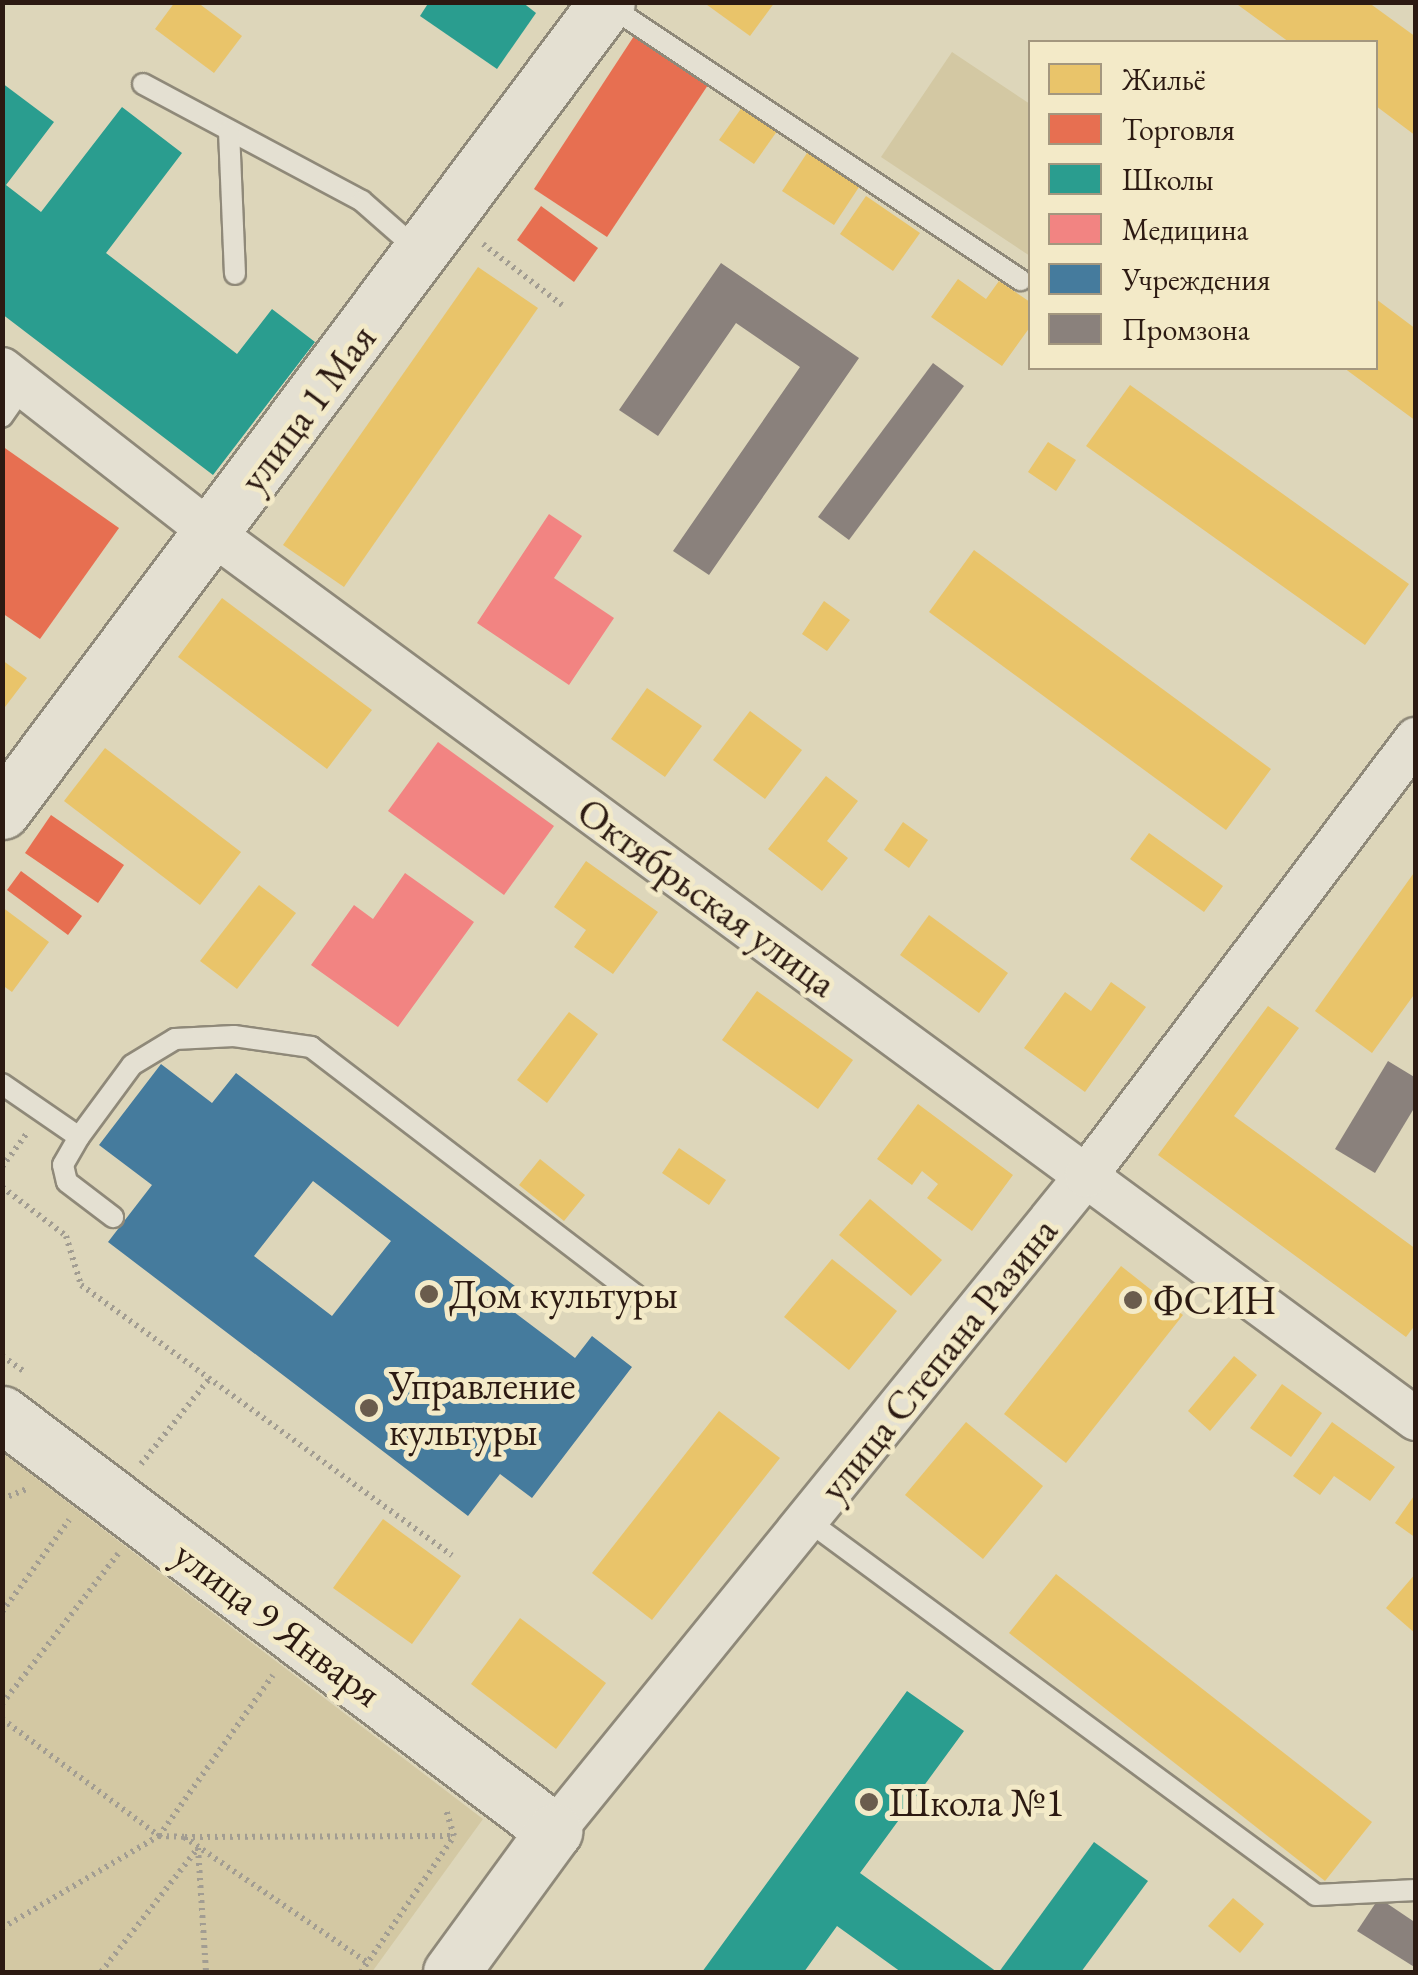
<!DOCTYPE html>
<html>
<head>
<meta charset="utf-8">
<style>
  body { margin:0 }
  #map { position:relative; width:1418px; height:1975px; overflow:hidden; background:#ddd6ba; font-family:"EB Garamond",serif }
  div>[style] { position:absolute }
  .green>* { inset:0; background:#d3c8a3 }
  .homes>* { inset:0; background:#e9c46a }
  .shops>* { inset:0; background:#e76f51 }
  .schools>* { inset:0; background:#2a9d8f }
  .health>* { inset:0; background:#f28482 }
  .public>* { inset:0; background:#457b9d }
  .industry>* { inset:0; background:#8a817c }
  .path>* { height:6px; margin-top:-3px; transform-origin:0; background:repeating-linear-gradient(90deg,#a29d92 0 2.5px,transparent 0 7.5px) }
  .roads { filter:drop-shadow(2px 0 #8f8979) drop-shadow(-2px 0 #8f8979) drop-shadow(0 2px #8f8979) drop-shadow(0 -2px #8f8979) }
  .lane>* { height:20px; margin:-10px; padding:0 10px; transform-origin:10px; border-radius:10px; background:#e4e0d2 }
  .street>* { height:42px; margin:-21px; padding:0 21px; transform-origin:21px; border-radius:21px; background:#e4e0d2 }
  .secondary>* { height:55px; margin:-27.5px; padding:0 27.5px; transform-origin:27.5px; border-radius:27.5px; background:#e4e0d2 }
  .dots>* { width:28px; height:28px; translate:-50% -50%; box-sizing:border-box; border:5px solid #f3eac8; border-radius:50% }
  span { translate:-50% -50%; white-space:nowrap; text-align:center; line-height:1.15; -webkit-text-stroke:10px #f3eac8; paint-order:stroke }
  .street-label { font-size:40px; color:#2c1a12 }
  .poi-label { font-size:40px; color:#2c1a12 }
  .left { translate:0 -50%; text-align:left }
  .frame { position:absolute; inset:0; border:5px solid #2c1a12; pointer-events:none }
  .legend { position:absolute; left:1028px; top:40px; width:350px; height:330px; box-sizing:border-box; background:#f3eac8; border:2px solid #a3977f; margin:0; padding:12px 18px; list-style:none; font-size:30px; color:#2c1a12 }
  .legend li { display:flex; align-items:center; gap:20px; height:50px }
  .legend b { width:50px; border:2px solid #a3977f }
</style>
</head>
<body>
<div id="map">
  <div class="green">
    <i style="clip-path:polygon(952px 52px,1030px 104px,1030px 256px,881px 157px)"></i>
    <i style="clip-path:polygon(3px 1453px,483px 1819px,372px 1972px,3px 1972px)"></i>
  </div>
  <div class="homes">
    <i style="clip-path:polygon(175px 2px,197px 2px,242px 36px,214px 73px,155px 29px)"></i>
    <i style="clip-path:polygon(703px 2px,775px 2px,750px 36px)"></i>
    <i style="clip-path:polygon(1234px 2px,1372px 5px,1416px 37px,1416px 136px,1376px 106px,1376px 42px,1289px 42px)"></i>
    <i style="clip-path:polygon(745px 103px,780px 127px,754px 164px,719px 140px)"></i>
    <i style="clip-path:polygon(809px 150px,861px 184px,834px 225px,782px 191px)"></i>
    <i style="clip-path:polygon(866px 196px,920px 233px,893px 271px,840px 234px)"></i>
    <i style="clip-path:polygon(478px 267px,538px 308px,344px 587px,283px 545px)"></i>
    <i style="clip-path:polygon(958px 279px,986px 299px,999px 281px,1030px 302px,1030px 327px,1002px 366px,931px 317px)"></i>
    <i style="clip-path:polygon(1376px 299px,1416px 329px,1416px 421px,1344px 368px,1376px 368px)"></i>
    <i style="clip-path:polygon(1130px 385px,1409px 584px,1365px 645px,1086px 446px)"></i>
    <i style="clip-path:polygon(1048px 442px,1076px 460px,1056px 491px,1028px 472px)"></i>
    <i style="clip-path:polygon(974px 550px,1271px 769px,1226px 830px,929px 612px)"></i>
    <i style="clip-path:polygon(222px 598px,372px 710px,327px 769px,178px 657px)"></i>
    <i style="clip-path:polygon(824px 601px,850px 620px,827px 651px,802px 634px)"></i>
    <i style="clip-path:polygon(2px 660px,27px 678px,2px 711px)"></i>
    <i style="clip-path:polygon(647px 688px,702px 726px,665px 777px,611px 739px)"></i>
    <i style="clip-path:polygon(750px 711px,802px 750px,765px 799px,713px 760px)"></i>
    <i style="clip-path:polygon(105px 748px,241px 852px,200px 905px,64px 801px)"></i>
    <i style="clip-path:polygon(826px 776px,858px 801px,827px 841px,848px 858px,822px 891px,768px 849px)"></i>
    <i style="clip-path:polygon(903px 822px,928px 840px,909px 868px,884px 850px)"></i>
    <i style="clip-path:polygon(1149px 833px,1223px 886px,1204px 912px,1130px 859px)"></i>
    <i style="clip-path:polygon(586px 861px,658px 912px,613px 974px,574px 947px,586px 930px,554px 907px)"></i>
    <i style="clip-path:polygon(1416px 870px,1416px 992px,1372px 1053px,1315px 1011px)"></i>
    <i style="clip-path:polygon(259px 885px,296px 913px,237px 989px,200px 961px)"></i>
    <i style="clip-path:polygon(2px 907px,49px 942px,12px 992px,2px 985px)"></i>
    <i style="clip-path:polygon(929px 915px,1008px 973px,979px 1013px,900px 955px)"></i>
    <i style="clip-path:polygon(1111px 982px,1146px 1007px,1085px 1092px,1024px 1048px,1065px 992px,1091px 1011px)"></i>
    <i style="clip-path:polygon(757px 991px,853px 1060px,818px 1109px,722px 1040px)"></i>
    <i style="clip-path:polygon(1268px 1006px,1299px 1028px,1234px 1116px,1416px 1249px,1416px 1324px,1406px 1337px,1158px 1155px)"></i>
    <i style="clip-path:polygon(569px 1012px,598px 1034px,547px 1103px,517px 1080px)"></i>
    <i style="clip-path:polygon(918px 1104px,1013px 1175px,972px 1231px,927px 1198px,938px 1184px,922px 1171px,912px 1185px,877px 1159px)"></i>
    <i style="clip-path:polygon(679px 1148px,726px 1180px,709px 1205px,662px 1173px)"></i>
    <i style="clip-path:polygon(540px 1159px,585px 1195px,564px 1221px,519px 1185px)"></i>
    <i style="clip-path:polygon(870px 1199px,942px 1260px,911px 1296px,839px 1235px)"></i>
    <i style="clip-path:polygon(832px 1259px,897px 1311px,849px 1370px,784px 1317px)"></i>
    <i style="clip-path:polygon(1121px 1266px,1183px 1315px,1066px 1463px,1004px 1414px)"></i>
    <i style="clip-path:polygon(1234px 1356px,1257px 1375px,1210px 1431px,1188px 1411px)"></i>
    <i style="clip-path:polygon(1282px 1384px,1322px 1413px,1291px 1457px,1250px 1428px)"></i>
    <i style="clip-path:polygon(719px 1411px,780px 1458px,652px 1620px,592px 1573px)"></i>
    <i style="clip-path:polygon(966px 1422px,1043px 1486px,983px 1559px,905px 1495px)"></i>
    <i style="clip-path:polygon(1332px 1422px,1395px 1467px,1370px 1501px,1334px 1476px,1320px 1495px,1293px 1476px)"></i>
    <i style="clip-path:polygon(1416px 1493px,1416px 1538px,1395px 1523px)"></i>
    <i style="clip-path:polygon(383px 1519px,461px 1576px,412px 1644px,333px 1588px)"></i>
    <i style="clip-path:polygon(1416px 1573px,1416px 1634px,1386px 1608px)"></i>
    <i style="clip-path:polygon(1056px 1574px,1372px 1822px,1325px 1881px,1009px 1633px)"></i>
    <i style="clip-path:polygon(520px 1618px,606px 1683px,556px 1749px,471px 1684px)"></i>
    <i style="clip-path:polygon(1233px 1898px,1264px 1924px,1240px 1953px,1208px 1926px)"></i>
  </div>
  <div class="shops">
    <i style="clip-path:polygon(636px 33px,710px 82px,607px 237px,534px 189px)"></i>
    <i style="clip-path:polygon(541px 206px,598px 248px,574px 282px,517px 240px)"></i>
    <i style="clip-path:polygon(2px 446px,119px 528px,40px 639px,2px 613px)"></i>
    <i style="clip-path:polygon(51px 815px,124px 865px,98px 903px,25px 853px)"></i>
    <i style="clip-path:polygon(21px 871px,82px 916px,68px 935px,7px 890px)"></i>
  </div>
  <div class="schools">
    <i style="clip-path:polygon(429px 2px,522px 2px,536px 13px,497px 69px,420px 16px)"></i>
    <i style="clip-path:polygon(2px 83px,54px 122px,6px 185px,41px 212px,122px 107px,182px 153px,106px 253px,237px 354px,272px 309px,315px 342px,213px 475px,2px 314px)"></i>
    <i style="clip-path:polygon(907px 1691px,964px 1731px,860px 1873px,997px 1972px,901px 1972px,837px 1926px,804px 1972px,702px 1972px)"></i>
    <i style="clip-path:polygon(1094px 1842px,1148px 1881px,1081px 1972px,999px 1972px)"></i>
  </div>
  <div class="health">
    <i style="clip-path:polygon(549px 514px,582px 536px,554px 578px,614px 618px,569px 685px,477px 623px)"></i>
    <i style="clip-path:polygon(438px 742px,554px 826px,504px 895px,388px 811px)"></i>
    <i style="clip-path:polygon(405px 873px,474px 922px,398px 1027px,311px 965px,354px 905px,373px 919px)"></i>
  </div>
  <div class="public">
    <i style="clip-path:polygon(evenodd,161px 1064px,212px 1103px,236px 1073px,515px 1286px,502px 1303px,575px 1358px,592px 1336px,632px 1367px,532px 1498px,500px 1474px,468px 1516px,108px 1242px,152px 1185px,99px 1145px,161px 1064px,313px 1181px,391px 1241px,332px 1316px,254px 1256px,313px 1181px)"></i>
  </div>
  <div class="industry">
    <i style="clip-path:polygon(721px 263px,859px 358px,709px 575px,673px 551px,800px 367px,736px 323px,658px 436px,619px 410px)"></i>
    <i style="clip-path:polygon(933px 363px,964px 386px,849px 540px,818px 517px)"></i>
    <i style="clip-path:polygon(1388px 1061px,1416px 1078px,1416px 1105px,1375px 1173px,1335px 1149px)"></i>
    <i style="clip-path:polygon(1379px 1898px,1416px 1923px,1416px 1968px,1357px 1931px)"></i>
  </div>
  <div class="path">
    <i style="left:483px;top:244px;width:100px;rotate:37.7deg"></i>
    <i style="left:2px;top:1167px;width:42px;rotate:-53.7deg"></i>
    <i style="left:2px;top:1187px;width:81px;rotate:37.4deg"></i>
    <i style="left:66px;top:1236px;width:51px;rotate:73deg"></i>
    <i style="left:81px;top:1285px;width:459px;rotate:36.1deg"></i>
    <i style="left:2px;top:1356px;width:29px;rotate:35deg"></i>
    <i style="left:141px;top:1464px;width:110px;rotate:-51.3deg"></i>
    <i style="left:2px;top:1499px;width:29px;rotate:-22deg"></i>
    <i style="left:2px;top:1612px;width:114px;rotate:-53.9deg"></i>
    <i style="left:2px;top:1704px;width:190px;rotate:-52.3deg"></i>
    <i style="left:2px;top:1719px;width:196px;rotate:36.7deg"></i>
    <i style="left:159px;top:1836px;width:25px;rotate:2deg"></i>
    <i style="left:184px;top:1837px;width:223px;rotate:34.4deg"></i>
    <i style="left:185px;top:1837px;width:267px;rotate:-0.2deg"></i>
    <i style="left:2px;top:1928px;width:182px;rotate:-30.4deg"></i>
    <i style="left:159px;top:1836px;width:197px;rotate:-54.7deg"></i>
    <i style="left:101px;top:1972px;width:157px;rotate:-52deg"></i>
    <i style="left:198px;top:1848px;width:124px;rotate:86.3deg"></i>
    <i style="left:361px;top:1972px;width:165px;rotate:-55.6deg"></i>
    <i style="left:454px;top:1836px;width:27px;rotate:-107deg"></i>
  </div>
  <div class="roads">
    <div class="lane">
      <i style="left:608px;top:5px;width:496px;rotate:33.7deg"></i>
      <i style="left:143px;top:84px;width:248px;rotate:28.1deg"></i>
      <i style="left:362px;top:201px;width:76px;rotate:41.3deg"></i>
      <i style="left:229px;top:131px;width:143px;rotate:87.6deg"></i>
      <i style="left:2px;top:417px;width:39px;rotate:-55deg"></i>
      <i style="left:2px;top:1084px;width:93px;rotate:34.5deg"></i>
      <i style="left:79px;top:1137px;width:89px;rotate:-53.6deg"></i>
      <i style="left:132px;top:1065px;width:50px;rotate:-31.2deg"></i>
      <i style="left:175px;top:1039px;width:59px;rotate:-2.9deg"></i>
      <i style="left:234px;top:1036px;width:78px;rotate:8.1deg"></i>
      <i style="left:311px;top:1047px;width:412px;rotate:37.4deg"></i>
      <i style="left:79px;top:1137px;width:32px;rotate:120deg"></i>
      <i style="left:63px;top:1165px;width:17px;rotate:77deg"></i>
      <i style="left:67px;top:1182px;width:58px;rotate:37.3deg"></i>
      <i style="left:807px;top:1520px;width:632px;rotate:36.38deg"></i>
      <i style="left:1316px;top:1895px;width:100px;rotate:-2.9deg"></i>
    </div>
    <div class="street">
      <i style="left:2px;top:369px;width:266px;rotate:38deg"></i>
      <i style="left:212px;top:533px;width:1495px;rotate:36.35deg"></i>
      <i style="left:554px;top:1831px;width:844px;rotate:-50.92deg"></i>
      <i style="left:1086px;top:1176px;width:548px;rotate:-52.94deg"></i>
    </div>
    <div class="secondary">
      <i style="left:2px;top:811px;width:1010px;rotate:-53.21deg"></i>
      <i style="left:2px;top:1414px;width:692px;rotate:37.07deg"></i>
      <i style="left:554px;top:1831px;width:175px;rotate:126.1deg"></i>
    </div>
  </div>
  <div class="dots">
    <i style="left:429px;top:1294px;background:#6a5c4d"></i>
    <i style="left:1133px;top:1300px;background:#6a5c4d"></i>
    <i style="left:369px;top:1408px;background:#6a5c4d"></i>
    <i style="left:869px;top:1802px;background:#6a5c4d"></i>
  </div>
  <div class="street-label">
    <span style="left:307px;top:408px;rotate:-53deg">улица 1 Мая</span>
    <span style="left:707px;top:897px;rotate:36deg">Октябрьская улица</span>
    <span style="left:938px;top:1359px;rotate:-51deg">улица Степана Разина</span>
    <span style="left:278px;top:1623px;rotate:37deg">улица 9 Января</span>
  </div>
  <div class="poi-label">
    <span class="left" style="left:449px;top:1294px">Дом культуры</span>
    <span class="left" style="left:1153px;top:1300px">ФСИН</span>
    <span class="left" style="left:389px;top:1408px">Управление<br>культуры</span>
    <span class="left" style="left:889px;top:1802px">Школа №1</span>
  </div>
  <div class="frame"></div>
  <ul class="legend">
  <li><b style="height:28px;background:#e9c46a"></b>Жильё</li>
  <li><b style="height:28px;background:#e76f51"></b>Торговля</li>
  <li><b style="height:28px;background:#2a9d8f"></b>Школы</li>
  <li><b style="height:28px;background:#f28482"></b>Медицина</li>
  <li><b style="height:28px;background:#457b9d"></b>Учреждения</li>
  <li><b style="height:28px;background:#8a817c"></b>Промзона</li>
  </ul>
</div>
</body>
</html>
